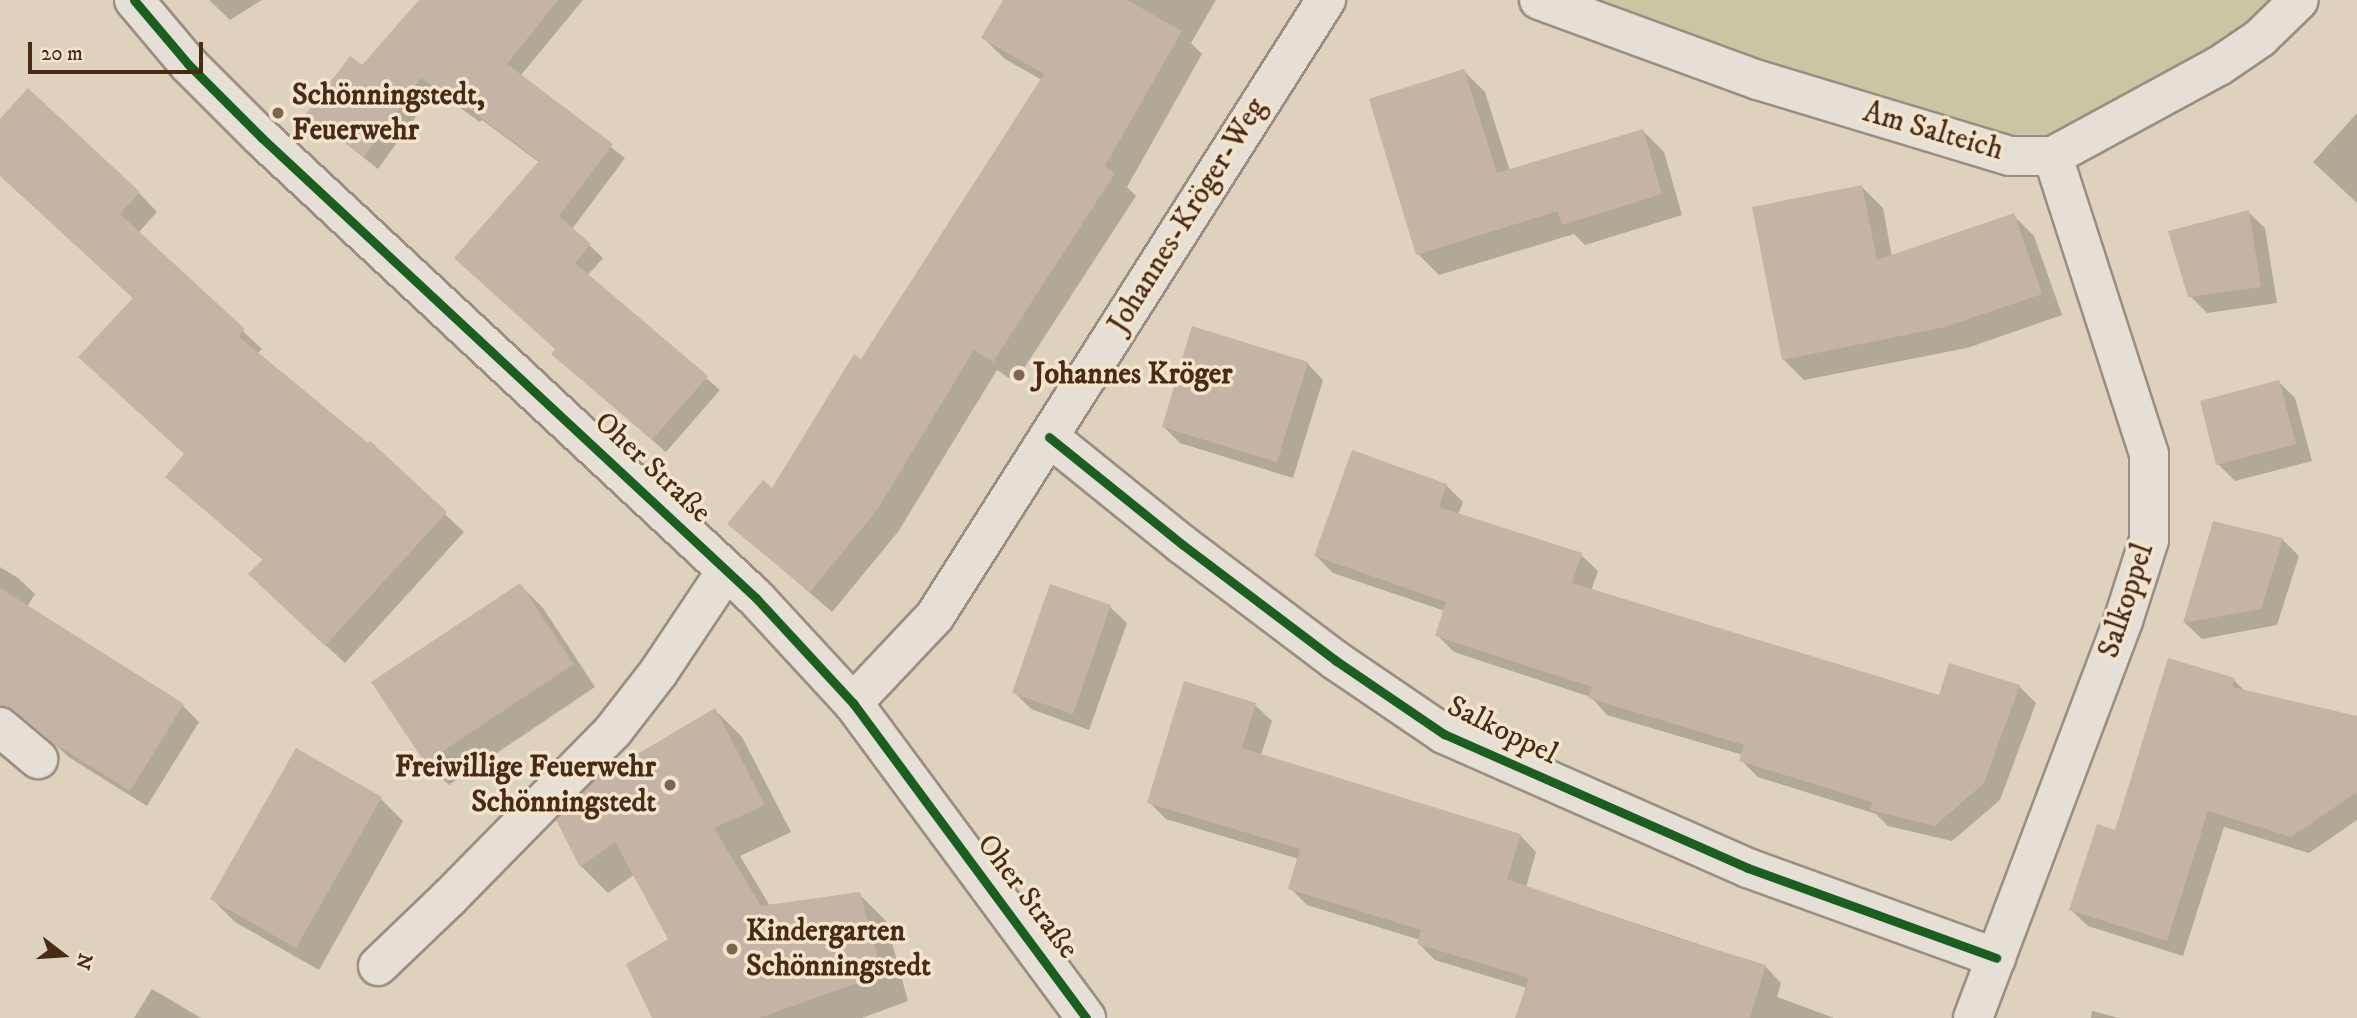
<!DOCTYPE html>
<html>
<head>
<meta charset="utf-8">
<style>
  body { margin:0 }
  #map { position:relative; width:2357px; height:1018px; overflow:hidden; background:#ded2bf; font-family:"IM FELL DW Pica",serif }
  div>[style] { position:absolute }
  .green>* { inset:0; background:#c9c6a3 }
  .shadow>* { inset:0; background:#0003 }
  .building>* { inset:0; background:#c5b3a5 }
  .roads { filter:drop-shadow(2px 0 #998e81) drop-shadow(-2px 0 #998e81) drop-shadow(0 2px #998e81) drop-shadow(0 -2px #998e81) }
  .minor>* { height:38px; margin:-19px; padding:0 19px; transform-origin:19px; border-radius:19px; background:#e5dfd5 }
  .cycleway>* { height:9px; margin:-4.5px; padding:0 4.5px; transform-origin:4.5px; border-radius:4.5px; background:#1b5e20 }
  .dots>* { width:19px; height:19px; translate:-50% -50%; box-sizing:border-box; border:4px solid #f2e4cd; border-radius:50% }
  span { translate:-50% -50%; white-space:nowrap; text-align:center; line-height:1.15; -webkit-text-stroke:7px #f2e4cd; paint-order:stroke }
  .poi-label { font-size:30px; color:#492a15; font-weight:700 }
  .left { translate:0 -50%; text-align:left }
  .right { translate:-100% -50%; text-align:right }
  .street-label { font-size:30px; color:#492a15 }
  .north { position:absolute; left:28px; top:920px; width:70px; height:70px; -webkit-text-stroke:5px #f2e4cd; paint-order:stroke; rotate:107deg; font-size:19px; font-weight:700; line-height:28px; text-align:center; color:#492a15 }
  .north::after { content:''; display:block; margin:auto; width:24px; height:32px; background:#492a15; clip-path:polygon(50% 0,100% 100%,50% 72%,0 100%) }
  .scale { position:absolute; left:28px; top:42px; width:175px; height:32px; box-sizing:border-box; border:4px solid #492a15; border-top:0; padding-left:9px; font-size:21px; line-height:24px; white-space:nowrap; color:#492a15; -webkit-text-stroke:5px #f2e4cd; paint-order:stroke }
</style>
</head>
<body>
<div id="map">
  <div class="green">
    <i style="clip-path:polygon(1539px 0,2294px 0,2219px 66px,2010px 156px)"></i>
  </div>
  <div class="shadow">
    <i style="clip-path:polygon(209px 0,262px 0,230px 20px)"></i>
    <i style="clip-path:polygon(420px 0,583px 0,520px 76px,625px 158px,572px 229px,603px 258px,587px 276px,720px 390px,666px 452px,553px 354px,557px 349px,540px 163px,482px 120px,480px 122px,435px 90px,378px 169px,309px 114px,362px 67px)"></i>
    <i style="clip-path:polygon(1005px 0,1216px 0,1191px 43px,1202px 54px,1127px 187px,1136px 196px,1015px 382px,997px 370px,898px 532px,832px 612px,729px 523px,773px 490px,862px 362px,1042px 80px,1005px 59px,983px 38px)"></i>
    <i style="clip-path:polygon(1464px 71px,1485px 92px,1510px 171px,1643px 131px,1664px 152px,1682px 215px,1585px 245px,1574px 234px,1439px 275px,1418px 254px,1371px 100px)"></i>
    <i style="clip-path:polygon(2357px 113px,2357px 203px,2313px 162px)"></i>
    <i style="clip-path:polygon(0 121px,139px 193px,157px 212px,138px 233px,262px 349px,257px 354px,368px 446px,370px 444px,464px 532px,345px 663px,269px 593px,263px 560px,167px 477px,186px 455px,134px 299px,0 175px)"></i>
    <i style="clip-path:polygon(1862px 187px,1883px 208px,1892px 257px,2013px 215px,2034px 236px,2062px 315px,1967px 348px,1804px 380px,1783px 359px)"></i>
    <i style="clip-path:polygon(2248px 212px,2265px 228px,2277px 303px,2207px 313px,2190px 296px)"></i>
    <i style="clip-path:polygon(1307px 363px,1323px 380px,1293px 478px,1180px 443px,1163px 426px)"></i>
    <i style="clip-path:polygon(2279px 382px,2295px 398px,2312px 461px,2235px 481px,2218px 464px)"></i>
    <i style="clip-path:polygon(1446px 485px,1463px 502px,1458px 515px,1581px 555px,1598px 571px,1591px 591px,1940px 697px,2019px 686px,2036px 703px,2000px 800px,1952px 841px,1888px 826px,1876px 814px,1758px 777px,1741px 760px,1743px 755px,1607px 715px,1591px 697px,1454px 652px,1437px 635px,1445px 611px,1333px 573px,1316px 556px)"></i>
    <i style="clip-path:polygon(2214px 523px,2282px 539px,2299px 556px,2277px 625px,2202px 639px,2185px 623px)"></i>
    <i style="clip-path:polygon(0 567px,18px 578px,35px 594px,27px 607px,183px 706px,199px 722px,147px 806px,70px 758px,21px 714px,0 672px)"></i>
    <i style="clip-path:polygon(520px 585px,543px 608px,595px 687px,449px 785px,426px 762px)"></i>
    <i style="clip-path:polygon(1110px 607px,1127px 623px,1089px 730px,1031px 709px,1014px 692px)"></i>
    <i style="clip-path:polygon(2234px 680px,2246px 692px,2357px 718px,2357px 820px,2309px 853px,2224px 827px,2183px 956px,2088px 926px,2071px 910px,2116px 832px)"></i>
    <i style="clip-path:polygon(1255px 705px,1272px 721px,1261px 755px,1520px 835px,1536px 852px,1526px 887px,1765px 966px,1781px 983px,1777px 997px,1834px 1018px,1517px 1018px,1527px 988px,1435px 960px,1419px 944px,1420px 940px,1307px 905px,1290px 888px,1299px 859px,1166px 819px,1149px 802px)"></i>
    <i style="clip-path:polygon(715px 710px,742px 737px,791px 832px,740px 856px,770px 906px,859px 894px,886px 921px,908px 1001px,862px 1018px,653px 1018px,670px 939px,635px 874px,608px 893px,581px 866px,558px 820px)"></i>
    <i style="clip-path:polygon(380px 798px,403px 821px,319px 970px,235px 922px,212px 899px)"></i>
    <i style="clip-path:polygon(152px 989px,201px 1018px,134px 1018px)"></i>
    <i style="clip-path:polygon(2092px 1011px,2119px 1018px,2091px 1018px)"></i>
  </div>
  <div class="building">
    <i style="clip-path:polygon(419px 0,558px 0,507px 64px,613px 144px,559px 216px,591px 244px,575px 263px,708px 376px,652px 440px,551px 354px,555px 349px,454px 258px,539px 161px,468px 108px,466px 110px,421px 78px,364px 157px,306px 114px,350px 56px,362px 65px)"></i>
    <i style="clip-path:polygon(1003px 0,1127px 0,1182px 31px,1105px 166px,1115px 173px,993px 362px,974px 350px,877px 510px,810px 592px,727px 524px,763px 480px,772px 488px,854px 354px,861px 359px,1044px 74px,981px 38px)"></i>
    <i style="clip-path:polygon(1464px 69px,1497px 173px,1643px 129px,1662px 194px,1562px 225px,1558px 211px,1416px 255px,1369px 99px)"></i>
    <i style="clip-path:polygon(28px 88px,140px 192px,120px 214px,245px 329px,238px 336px,368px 443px,370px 441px,447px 512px,325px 646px,248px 574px,263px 559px,165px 477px,184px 454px,78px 357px,133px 298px,0 176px,0 119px)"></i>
    <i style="clip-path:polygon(1862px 185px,1877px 260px,2014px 213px,2042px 294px,1945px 327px,1782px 360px,1752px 207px)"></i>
    <i style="clip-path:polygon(2249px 210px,2261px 287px,2188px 297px,2168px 231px)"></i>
    <i style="clip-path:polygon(1192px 326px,1308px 362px,1277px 462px,1162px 427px)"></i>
    <i style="clip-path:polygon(2279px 380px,2296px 444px,2216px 465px,2200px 401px)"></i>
    <i style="clip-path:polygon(1352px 450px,1447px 484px,1439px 507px,1582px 553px,1572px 583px,1939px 695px,1949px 663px,2020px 685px,1984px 783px,1935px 826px,1870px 810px,1872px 802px,1739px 761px,1744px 745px,1588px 698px,1592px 687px,1435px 636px,1446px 602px,1314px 556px)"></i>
    <i style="clip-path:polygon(2213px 521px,2283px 538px,2261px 609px,2183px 623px)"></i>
    <i style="clip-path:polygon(520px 583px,574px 664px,425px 763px,371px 682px)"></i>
    <i style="clip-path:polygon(1050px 584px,1111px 605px,1073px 714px,1012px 693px)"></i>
    <i style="clip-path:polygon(0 588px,184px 704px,130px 791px,52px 742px,14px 710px,0 706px)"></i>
    <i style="clip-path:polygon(2168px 658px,2235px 678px,2232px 687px,2357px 716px,2357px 792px,2291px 837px,2208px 811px,2167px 941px,2069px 910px,2097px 824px,2115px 830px)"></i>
    <i style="clip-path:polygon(1184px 681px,1256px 703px,1242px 748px,1521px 834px,1507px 879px,1668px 935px,1766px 965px,1750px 1018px,1515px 1018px,1529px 978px,1417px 944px,1421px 930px,1288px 889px,1300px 849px,1147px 803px)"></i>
    <i style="clip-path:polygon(715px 708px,765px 805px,714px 828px,761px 906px,860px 892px,882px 974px,759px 1018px,652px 1018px,626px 964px,668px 939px,615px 842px,580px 867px,556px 820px,597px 778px)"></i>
    <i style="clip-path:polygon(296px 748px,382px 797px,296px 948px,210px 899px)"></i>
  </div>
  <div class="roads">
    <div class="minor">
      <i style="left:134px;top:0;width:84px;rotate:49.8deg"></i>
      <i style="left:188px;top:64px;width:105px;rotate:45deg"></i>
      <i style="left:262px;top:138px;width:675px;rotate:42.96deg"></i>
      <i style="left:756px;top:598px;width:143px;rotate:47.3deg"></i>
      <i style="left:853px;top:703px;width:392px;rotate:53.5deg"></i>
      <i style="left:1539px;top:0;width:233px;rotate:20.1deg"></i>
      <i style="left:1758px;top:80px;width:263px;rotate:16.8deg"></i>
      <i style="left:2010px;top:156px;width:43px"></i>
      <i style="left:2053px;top:156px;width:189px;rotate:-28.5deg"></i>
      <i style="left:2219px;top:66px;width:50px;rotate:-34.3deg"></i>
      <i style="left:2260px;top:38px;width:54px;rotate:-44.3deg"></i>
      <i style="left:1049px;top:437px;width:172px;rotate:38.9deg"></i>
      <i style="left:1183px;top:545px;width:191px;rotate:37.1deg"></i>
      <i style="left:1335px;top:660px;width:132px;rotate:34.2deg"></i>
      <i style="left:1444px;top:734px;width:332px;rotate:23.8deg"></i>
      <i style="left:1748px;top:868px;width:264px;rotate:19.9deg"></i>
      <i style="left:853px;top:703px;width:120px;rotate:-46.7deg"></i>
      <i style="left:935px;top:616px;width:730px;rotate:-57.6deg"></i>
      <i style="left:0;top:727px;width:50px;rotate:40.1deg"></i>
      <i style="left:378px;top:966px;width:98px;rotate:-43.8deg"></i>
      <i style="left:449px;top:898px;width:234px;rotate:-45.5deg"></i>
      <i style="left:613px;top:731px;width:73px;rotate:-52.2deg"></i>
      <i style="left:658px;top:673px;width:123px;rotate:-56.3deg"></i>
      <i style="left:1973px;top:1018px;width:424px;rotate:-69.3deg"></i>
      <i style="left:2123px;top:621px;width:85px;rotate:-72.2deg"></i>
      <i style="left:2149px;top:540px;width:86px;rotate:-90deg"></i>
      <i style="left:2149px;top:454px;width:313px;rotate:-107.9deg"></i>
    </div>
  </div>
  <div class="cycleway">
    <i style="left:134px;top:0;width:84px;rotate:49.8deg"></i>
    <i style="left:188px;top:64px;width:105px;rotate:45deg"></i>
    <i style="left:262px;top:138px;width:675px;rotate:42.96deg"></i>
    <i style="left:756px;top:598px;width:143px;rotate:47.3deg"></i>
    <i style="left:853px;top:703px;width:392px;rotate:53.5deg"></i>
    <i style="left:1049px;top:437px;width:172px;rotate:38.9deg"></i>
    <i style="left:1183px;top:545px;width:191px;rotate:37.1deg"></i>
    <i style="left:1335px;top:660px;width:132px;rotate:34.2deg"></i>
    <i style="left:1444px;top:734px;width:332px;rotate:23.8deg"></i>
    <i style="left:1748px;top:868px;width:264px;rotate:19.9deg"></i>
  </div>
  <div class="dots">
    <i style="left:278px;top:113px;background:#7d6550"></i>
    <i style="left:1019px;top:375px;background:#7d6550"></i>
    <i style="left:670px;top:785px;background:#7d6550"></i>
    <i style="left:732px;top:949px;background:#7d6550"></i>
  </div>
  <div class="poi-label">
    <span class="left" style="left:292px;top:113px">Schönningstedt,<br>Feuerwehr</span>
    <span class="left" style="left:1033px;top:375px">Johannes Kröger</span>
    <span class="right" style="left:656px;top:785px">Freiwillige Feuerwehr<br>Schönningstedt</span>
    <span class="left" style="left:746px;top:949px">Kindergarten<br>Schönningstedt</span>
  </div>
  <div class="street-label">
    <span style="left:1933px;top:132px;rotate:16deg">Am Salteich</span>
    <span style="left:1188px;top:216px;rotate:-58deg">Johannes-Kröger-Weg</span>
    <span style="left:652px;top:468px;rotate:43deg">Oher Straße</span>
    <span style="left:2127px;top:601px;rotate:-72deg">Salkoppel</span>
    <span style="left:1502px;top:731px;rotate:26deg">Salkoppel</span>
    <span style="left:1027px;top:897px;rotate:53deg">Oher Straße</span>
  </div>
  <div class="north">N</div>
  <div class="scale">20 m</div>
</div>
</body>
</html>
